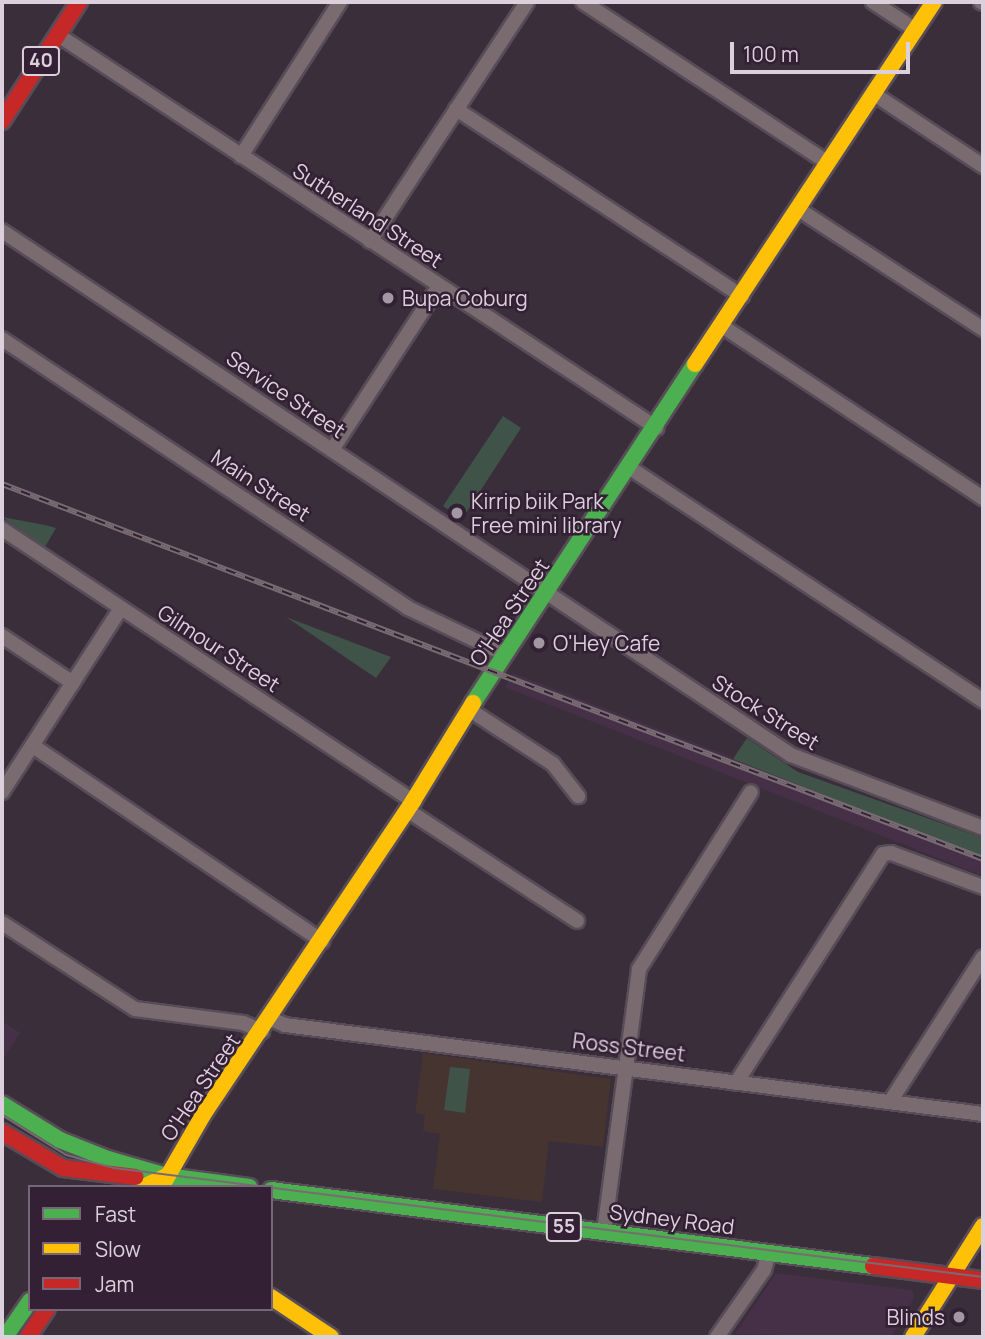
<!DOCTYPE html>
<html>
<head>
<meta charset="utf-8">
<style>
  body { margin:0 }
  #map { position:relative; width:985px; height:1339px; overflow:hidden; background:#3a2e3a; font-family:Manrope,sans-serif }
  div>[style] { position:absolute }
  .built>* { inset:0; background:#463047 }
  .education>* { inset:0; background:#463430 }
  .green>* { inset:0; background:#3f5349 }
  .roads { filter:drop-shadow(2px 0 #574c57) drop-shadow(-2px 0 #574c57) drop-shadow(0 2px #574c57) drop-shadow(0 -2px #574c57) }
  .street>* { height:14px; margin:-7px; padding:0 7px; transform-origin:7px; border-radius:7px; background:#7a6b70 }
  .fast>* { height:16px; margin:-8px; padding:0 8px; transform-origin:8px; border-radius:8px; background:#4caf50 }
  .slow>* { height:16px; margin:-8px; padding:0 8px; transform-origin:8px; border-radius:8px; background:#ffc107 }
  .jam>* { height:16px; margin:-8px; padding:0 8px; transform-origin:8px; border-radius:8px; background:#c62828 }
  .tram>* { height:2px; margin:-1px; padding:0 1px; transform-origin:1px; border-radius:1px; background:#786c72 }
  .rail>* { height:6px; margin-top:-3px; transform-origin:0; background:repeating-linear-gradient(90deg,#332034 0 10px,#786c72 0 20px); box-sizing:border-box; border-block:2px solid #786c72 }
  .dots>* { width:19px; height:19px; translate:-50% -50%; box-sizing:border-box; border:4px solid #332034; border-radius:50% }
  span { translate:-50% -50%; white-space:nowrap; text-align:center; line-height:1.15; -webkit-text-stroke:5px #332034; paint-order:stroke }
  .shield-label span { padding:2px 5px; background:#332034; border:2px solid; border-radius:5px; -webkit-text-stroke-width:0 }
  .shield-label { font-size:19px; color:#ddd0dd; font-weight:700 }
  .street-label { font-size:21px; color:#ddd0dd }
  .poi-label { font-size:21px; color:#ddd0dd }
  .left { translate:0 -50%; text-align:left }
  .right { translate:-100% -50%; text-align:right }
  .frame { position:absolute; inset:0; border:4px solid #ddd0dd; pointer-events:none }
  .legend { position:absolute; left:28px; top:1185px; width:245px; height:126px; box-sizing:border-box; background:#332034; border:2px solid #776678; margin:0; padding:9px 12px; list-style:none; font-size:21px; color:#ddd0dd }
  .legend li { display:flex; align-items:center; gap:14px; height:35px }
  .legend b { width:35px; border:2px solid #776678 }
  .scale { position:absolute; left:730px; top:42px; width:180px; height:32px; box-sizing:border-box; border:4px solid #ddd0dd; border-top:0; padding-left:9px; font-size:21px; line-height:24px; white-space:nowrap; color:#ddd0dd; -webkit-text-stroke:5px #332034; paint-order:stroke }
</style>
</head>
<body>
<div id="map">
  <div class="built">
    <i style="clip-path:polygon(513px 673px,983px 854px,983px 876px,505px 687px)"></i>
    <i style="clip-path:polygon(2px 1021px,20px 1033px,2px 1061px)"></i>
    <i style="clip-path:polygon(776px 1273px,912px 1290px,914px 1298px,891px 1337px,735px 1334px)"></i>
  </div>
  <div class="education">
    <i style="clip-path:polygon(423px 1053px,611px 1079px,603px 1147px,549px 1141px,542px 1202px,433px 1189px,440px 1134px,423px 1131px,425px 1115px,415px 1113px)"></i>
  </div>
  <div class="green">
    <i style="clip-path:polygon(503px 416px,521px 428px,462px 519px,443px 506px)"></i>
    <i style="clip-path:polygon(2px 517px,45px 525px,56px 528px,45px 547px)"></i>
    <i style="clip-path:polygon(286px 617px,391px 657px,376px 678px)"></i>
    <i style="clip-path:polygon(747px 738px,798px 772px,983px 838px,983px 858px,733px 759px)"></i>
    <i style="clip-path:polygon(450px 1067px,470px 1069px,465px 1113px,444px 1110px)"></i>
  </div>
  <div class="roads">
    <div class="street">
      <i style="left:583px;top:2px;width:293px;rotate:33.3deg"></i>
      <i style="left:873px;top:2px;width:51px;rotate:33.1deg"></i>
      <i style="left:981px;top:2px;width:2px;rotate:27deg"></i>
      <i style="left:58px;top:35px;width:716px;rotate:33.27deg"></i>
      <i style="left:874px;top:94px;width:131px;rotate:33.4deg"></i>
      <i style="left:456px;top:109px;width:342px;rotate:33.2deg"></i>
      <i style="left:241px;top:156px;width:183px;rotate:-57.3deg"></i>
      <i style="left:798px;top:209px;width:221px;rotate:33deg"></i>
      <i style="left:2px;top:231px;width:947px;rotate:33.59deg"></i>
      <i style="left:791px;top:755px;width:205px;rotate:20.8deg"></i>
      <i style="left:370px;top:241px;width:286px;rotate:-56.7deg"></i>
      <i style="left:722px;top:326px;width:313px;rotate:33.4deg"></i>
      <i style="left:2px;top:339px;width:487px;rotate:33.5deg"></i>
      <i style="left:408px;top:608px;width:106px;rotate:25.6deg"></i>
      <i style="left:332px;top:450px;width:196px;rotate:-56.9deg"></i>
      <i style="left:630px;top:468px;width:423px;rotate:33.4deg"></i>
      <i style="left:2px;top:529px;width:493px;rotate:33.5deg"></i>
      <i style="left:2px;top:636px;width:85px;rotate:33.5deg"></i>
      <i style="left:470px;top:710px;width:99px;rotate:33deg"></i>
      <i style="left:553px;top:764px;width:41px;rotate:52deg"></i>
      <i style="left:33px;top:746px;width:349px;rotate:34deg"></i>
      <i style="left:2px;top:792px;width:219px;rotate:-57.1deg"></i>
      <i style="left:407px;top:810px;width:203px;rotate:33.1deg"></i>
      <i style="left:2px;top:923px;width:158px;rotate:32.9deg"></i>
      <i style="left:135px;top:1009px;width:109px;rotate:7.4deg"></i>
      <i style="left:243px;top:1023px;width:21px;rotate:23deg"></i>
      <i style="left:271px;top:1019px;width:15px;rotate:23deg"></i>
      <i style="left:285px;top:1025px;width:704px;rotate:7.27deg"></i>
      <i style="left:736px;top:1083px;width:272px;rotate:-57.3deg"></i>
      <i style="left:883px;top:854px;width:8px;rotate:-7deg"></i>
      <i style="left:891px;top:853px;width:98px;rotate:20.3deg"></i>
      <i style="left:890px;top:1102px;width:172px;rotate:-57.3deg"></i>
      <i style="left:604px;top:1232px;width:265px;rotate:-82.4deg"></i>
      <i style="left:639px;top:969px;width:209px;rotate:-57.7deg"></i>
      <i style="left:717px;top:1337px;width:82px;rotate:-55deg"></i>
      <i style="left:764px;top:1270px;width:18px;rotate:-74deg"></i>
    </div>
    <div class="fast">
      <i style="left:473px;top:703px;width:405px;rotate:-56.8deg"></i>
      <i style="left:2px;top:1104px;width:68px;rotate:31.8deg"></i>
      <i style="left:60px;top:1140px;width:52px;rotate:21.6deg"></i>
      <i style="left:108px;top:1159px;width:61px;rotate:16.1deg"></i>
      <i style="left:167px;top:1176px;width:83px;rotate:7.6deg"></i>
      <i style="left:271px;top:1190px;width:607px;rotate:7.2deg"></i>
      <i style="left:5px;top:1337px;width:44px;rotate:-55.2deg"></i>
    </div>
    <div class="slow">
      <i style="left:695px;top:364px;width:434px;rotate:-56.6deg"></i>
      <i style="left:162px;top:1186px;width:82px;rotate:-60deg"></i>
      <i style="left:203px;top:1115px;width:378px;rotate:-56.2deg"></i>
      <i style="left:413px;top:801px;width:115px;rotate:-58.5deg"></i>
      <i style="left:143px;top:1187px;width:26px;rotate:-25deg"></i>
      <i style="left:271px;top:1297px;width:72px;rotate:33.7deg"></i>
      <i style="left:913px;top:1337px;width:131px;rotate:-57.8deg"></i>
    </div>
    <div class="jam">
      <i style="left:2px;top:121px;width:142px;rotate:-57.1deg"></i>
      <i style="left:2px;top:1132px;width:71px;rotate:30.5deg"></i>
      <i style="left:63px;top:1168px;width:73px;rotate:7.1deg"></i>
      <i style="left:873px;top:1266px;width:111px;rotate:7.3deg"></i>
      <i style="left:28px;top:1337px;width:34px;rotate:-56deg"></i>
    </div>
  </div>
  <div class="tram">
    <i style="left:2px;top:1115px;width:75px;rotate:32deg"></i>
    <i style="left:66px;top:1155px;width:50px;rotate:15.2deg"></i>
    <i style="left:114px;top:1168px;width:876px;rotate:7.15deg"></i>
  </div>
  <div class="rail">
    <i style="left:2px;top:484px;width:1050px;rotate:20.92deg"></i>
  </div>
  <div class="dots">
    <i style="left:388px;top:298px;background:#a497a4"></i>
    <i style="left:457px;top:513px;background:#a497a4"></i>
    <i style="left:539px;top:643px;background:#a497a4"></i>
    <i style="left:959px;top:1317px;background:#a497a4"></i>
  </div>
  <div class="shield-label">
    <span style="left:41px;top:61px">40</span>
    <span style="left:564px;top:1227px">55</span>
  </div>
  <div class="street-label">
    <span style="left:368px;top:215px;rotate:33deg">Sutherland Street</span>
    <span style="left:286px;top:394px;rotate:34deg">Service Street</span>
    <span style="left:261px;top:485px;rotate:33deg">Main Street</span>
    <span style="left:509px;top:612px;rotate:-56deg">O'Hea Street</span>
    <span style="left:219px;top:648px;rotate:33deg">Gilmour Street</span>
    <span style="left:766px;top:712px;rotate:32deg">Stock Street</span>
    <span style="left:629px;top:1047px;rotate:7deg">Ross Street</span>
    <span style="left:200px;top:1087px;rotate:-56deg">O'Hea Street</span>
    <span style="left:672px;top:1219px;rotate:7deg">Sydney Road</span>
  </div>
  <div class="poi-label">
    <span class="left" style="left:402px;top:298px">Bupa Coburg</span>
    <span class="left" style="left:471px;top:513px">Kirrip biik Park<br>Free mini library</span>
    <span class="left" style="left:553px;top:643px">O'Hey Cafe</span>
    <span class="right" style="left:945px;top:1317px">Blinds</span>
  </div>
  <div class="frame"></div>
  <ul class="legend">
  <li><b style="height:9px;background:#4caf50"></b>Fast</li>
  <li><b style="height:9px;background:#ffc107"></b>Slow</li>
  <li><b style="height:9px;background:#c62828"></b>Jam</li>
  </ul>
  <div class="scale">100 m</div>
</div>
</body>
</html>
